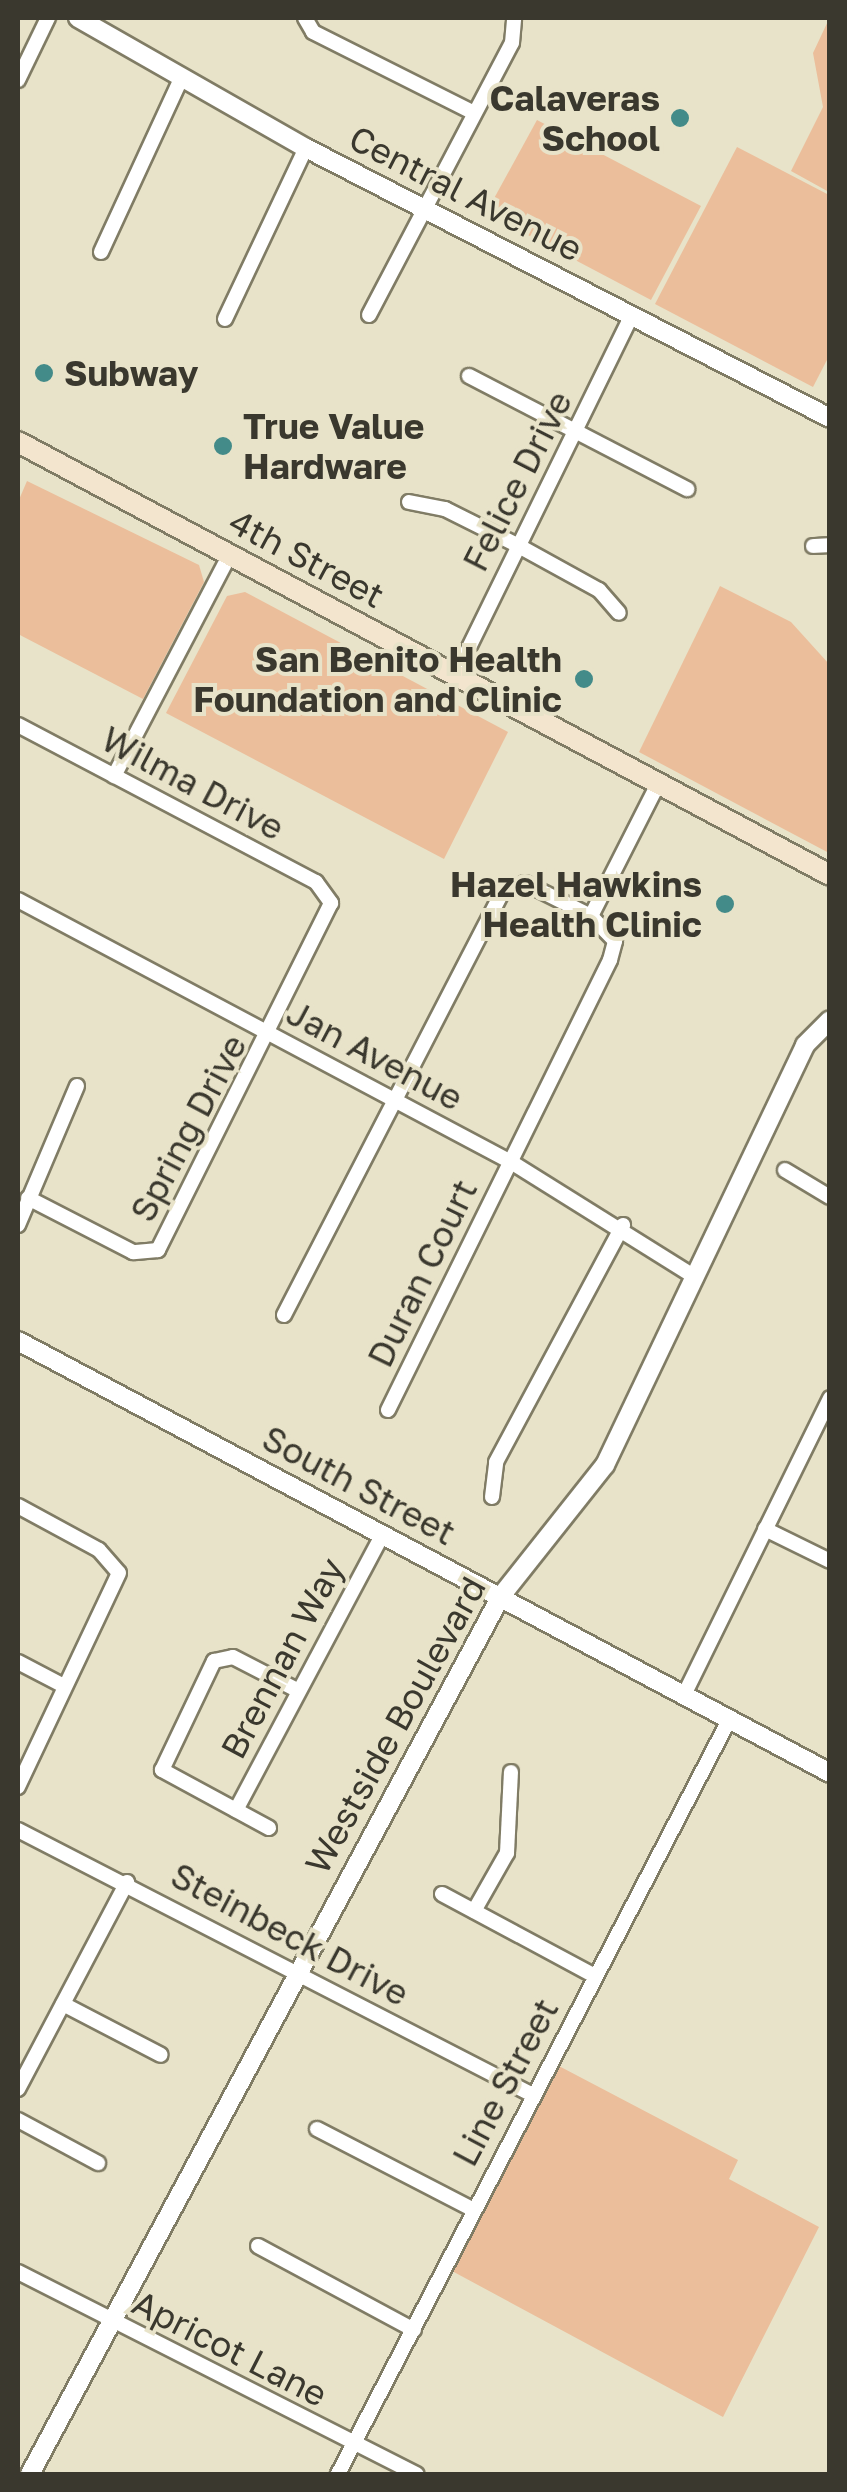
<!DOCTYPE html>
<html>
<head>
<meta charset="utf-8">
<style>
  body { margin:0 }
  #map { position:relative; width:847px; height:2492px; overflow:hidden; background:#e8e3c9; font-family:"Golos Text",sans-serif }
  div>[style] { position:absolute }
  .green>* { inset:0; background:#ebbe9b }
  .roads { filter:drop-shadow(2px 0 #807c65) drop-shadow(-2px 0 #807c65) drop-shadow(0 2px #807c65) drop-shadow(0 -2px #807c65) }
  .minor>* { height:14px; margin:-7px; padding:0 7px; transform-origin:7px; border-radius:7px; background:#fff }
  .tertiary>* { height:18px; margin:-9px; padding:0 9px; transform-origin:9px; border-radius:9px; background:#fff }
  .secondary>* { height:20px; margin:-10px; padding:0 10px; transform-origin:10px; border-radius:10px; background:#f3e5ce }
  .dots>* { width:28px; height:28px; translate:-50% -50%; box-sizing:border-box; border:5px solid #e8e3c9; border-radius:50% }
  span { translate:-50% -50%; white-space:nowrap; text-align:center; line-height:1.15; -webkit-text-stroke:8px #e8e3c9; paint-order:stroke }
  .poi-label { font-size:35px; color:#3a382e; font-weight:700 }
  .right { translate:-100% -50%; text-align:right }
  .left { translate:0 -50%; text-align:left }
  .street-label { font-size:35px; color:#3a382e }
  .frame { position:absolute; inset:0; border:20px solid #3a382e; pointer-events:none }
</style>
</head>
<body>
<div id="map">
  <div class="green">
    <i style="clip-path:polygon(829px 19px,829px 192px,791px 171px,823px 107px,813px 53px)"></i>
    <i style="clip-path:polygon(537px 120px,701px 206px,651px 300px,486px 213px)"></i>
    <i style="clip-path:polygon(737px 147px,829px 195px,829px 356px,813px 387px,655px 304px)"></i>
    <i style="clip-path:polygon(27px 481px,199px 565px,204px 582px,143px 699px,18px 634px,18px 502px)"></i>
    <i style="clip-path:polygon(720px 586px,791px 622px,829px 664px,829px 853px,639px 752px)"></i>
    <i style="clip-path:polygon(245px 592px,508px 732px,444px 859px,166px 713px,227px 596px)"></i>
    <i style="clip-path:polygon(557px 2065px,738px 2160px,729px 2179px,819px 2227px,723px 2417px,452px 2271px)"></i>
  </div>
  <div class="roads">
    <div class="minor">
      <i style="left:305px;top:18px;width:16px;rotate:60deg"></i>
      <i style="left:313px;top:32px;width:176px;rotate:26.7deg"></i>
      <i style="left:18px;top:80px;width:69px;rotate:-64.2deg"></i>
      <i style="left:101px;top:252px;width:193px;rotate:-65.2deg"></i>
      <i style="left:369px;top:315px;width:307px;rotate:-62.3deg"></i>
      <i style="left:512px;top:43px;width:25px;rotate:-85deg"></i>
      <i style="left:225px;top:319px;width:189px;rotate:-64.7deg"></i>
      <i style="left:469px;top:376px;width:246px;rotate:27.4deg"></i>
      <i style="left:409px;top:502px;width:37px;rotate:11deg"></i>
      <i style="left:445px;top:509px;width:80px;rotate:26.6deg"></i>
      <i style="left:517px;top:545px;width:94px;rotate:28.8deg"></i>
      <i style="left:599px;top:590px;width:30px;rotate:49deg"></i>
      <i style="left:813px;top:546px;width:17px;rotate:-3deg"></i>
      <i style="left:456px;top:674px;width:400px;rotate:-63.9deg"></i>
      <i style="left:18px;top:725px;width:337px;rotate:27.8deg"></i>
      <i style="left:316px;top:882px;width:26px;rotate:54deg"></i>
      <i style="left:331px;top:903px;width:388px;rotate:116.5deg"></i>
      <i style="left:158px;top:1250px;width:25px;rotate:175deg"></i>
      <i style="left:133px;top:1252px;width:118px;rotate:-152.8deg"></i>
      <i style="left:114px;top:776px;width:250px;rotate:-62.4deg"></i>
      <i style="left:18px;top:900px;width:558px;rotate:27.99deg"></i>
      <i style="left:511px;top:1162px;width:217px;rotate:32deg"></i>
      <i style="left:785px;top:1170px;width:52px;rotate:31deg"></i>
      <i style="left:18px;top:1225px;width:151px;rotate:-67deg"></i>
      <i style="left:284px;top:1315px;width:475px;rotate:-62.7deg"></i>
      <i style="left:502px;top:893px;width:25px;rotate:-23deg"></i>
      <i style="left:525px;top:883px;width:74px;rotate:26.6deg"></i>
      <i style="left:388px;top:1410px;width:502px;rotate:-63.74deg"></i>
      <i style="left:610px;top:960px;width:20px;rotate:-75deg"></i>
      <i style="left:615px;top:941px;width:35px;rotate:-134deg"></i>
      <i style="left:591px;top:916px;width:150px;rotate:-63.1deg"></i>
      <i style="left:492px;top:1497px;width:35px;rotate:-83deg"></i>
      <i style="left:496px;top:1462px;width:269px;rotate:-61.8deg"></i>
      <i style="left:18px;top:1506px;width:92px;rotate:28.5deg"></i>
      <i style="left:99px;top:1550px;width:30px;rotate:49deg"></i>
      <i style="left:119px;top:1573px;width:237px;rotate:115.3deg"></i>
      <i style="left:765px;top:1529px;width:72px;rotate:26.2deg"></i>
      <i style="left:18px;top:1662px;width:50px;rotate:27.6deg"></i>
      <i style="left:684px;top:1695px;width:331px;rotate:-63.8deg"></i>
      <i style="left:236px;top:1810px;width:311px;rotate:-62deg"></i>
      <i style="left:269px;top:1828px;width:122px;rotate:-151.5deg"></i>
      <i style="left:162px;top:1770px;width:121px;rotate:-64.5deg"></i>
      <i style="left:214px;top:1661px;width:19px;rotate:-12deg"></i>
      <i style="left:233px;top:1657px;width:72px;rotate:27.3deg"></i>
      <i style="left:18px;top:1830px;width:579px;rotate:27.23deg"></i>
      <i style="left:442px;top:1894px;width:174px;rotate:28.2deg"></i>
      <i style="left:474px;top:1911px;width:67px;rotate:-60.4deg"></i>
      <i style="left:507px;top:1853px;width:81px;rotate:-87.2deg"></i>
      <i style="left:63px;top:2004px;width:110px;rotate:27.5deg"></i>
      <i style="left:18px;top:2089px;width:234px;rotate:-62.2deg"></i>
      <i style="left:18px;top:2120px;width:91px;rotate:28.3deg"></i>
      <i style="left:317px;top:2129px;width:174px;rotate:27.3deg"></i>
      <i style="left:258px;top:2246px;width:177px;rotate:28.3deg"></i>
      <i style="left:18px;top:2272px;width:447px;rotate:26.9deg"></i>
      <i style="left:338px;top:2474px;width:849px;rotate:-62.59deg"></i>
    </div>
    <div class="tertiary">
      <i style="left:78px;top:18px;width:262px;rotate:29.7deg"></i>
      <i style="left:306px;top:148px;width:589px;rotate:27.26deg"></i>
      <i style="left:18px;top:1341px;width:920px;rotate:28.01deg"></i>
      <i style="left:30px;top:2474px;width:996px;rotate:-61.79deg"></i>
      <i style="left:501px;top:1596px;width:167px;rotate:-51.6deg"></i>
      <i style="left:605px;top:1465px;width:465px;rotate:-64.5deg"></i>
      <i style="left:805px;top:1045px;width:35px;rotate:-45deg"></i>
    </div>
    <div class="secondary">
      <i style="left:18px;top:442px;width:920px;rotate:28.07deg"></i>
    </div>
  </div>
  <div class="dots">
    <i style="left:680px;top:118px;background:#438b89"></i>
    <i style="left:44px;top:373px;background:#438b89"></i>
    <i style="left:223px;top:446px;background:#438b89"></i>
    <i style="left:584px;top:679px;background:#438b89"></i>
    <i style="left:725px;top:904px;background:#438b89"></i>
  </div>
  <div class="poi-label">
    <span class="right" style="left:660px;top:118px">Calaveras<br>School</span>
    <span class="left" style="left:64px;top:373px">Subway</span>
    <span class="left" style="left:243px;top:446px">True Value<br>Hardware</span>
    <span class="right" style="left:562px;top:679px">San Benito Health<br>Foundation and Clinic</span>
    <span class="right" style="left:702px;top:904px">Hazel Hawkins<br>Health Clinic</span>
  </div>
  <div class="street-label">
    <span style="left:466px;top:193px;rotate:27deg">Central Avenue</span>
    <span style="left:517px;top:481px;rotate:-63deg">Felice Drive</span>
    <span style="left:307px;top:558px;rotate:28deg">4th Street</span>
    <span style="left:193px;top:783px;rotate:28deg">Wilma Drive</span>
    <span style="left:375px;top:1055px;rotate:28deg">Jan Avenue</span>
    <span style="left:188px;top:1128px;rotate:-62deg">Spring Drive</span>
    <span style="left:422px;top:1273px;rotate:-64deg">Duran Court</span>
    <span style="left:359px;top:1485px;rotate:28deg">South Street</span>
    <span style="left:282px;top:1658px;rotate:-62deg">Brennan Way</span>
    <span style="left:395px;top:1725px;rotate:-61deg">Westside Boulevard</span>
    <span style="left:290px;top:1934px;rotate:28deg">Steinbeck Drive</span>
    <span style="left:505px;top:2082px;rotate:-62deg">Line Street</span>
    <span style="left:230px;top:2348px;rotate:27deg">Apricot Lane</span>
  </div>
  <div class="frame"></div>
</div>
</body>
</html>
